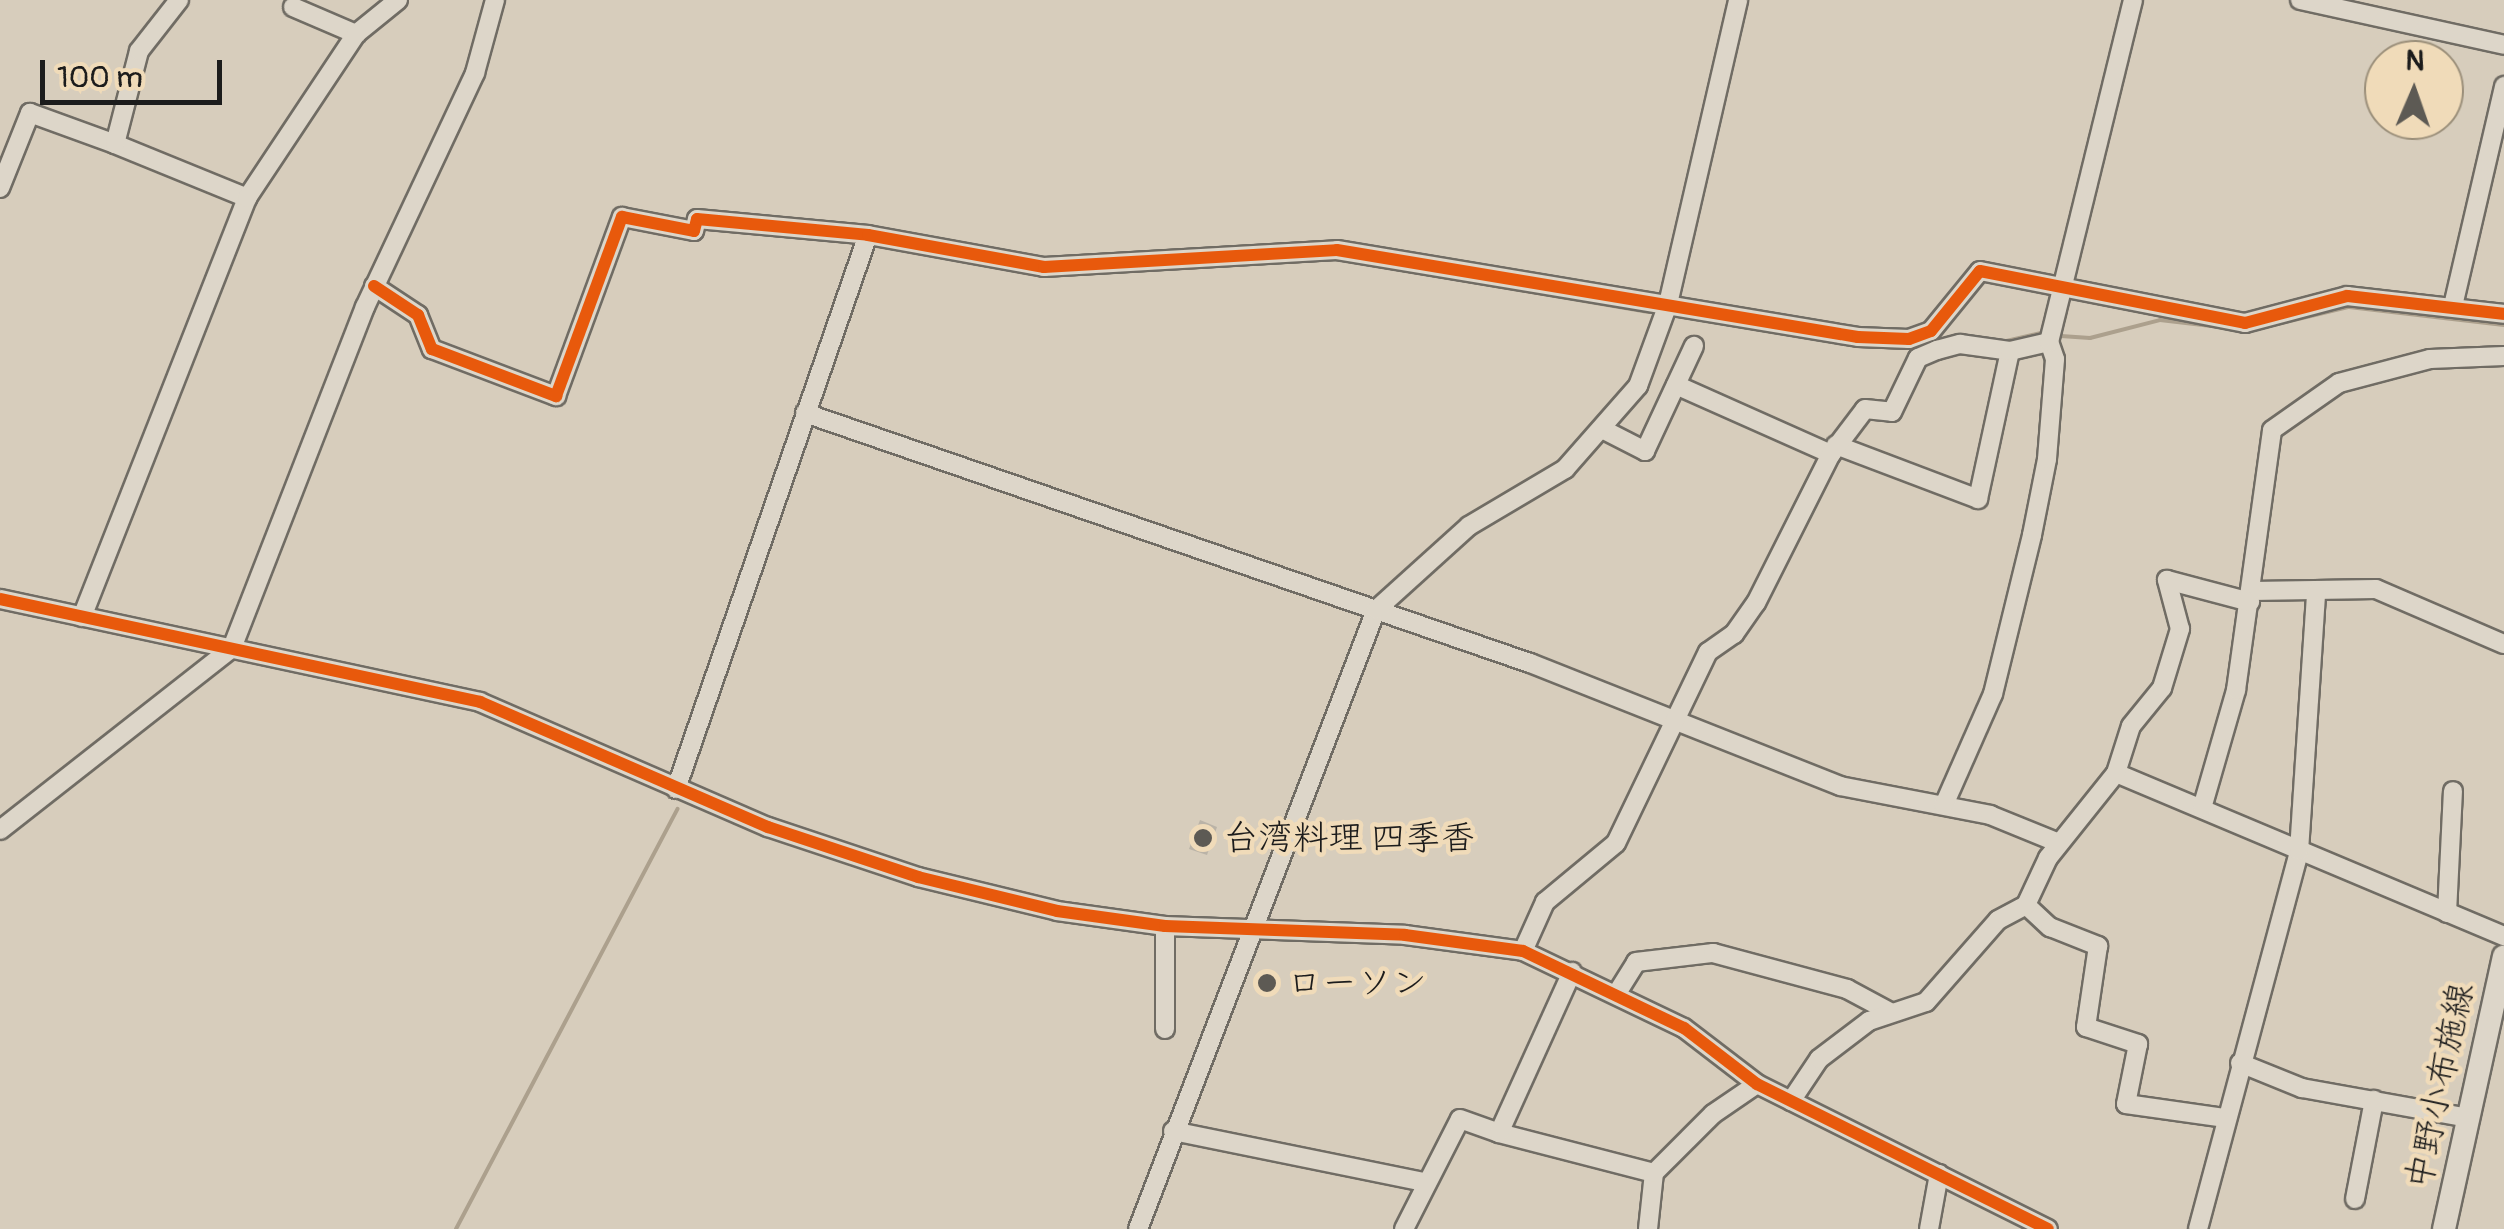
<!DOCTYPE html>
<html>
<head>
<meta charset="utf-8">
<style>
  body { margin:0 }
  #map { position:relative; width:2504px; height:1229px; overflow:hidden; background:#d7cdbc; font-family:Pangolin,"Klee One",sans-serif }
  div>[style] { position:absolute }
  .stream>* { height:4px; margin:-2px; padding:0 2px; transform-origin:2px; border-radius:2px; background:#aca08d }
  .building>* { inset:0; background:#bab3a7 }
  .roads { filter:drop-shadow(2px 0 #706c64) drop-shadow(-2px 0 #706c64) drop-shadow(0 2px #706c64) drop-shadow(0 -2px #706c64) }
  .minor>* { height:18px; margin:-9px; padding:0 9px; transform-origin:9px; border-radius:9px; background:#ddd6c9 }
  .major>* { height:22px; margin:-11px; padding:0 11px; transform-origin:11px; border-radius:11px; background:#ddd6c9 }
  .cycleway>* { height:12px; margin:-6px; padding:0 6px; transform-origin:6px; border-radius:6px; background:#e8590c }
  .dots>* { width:28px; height:28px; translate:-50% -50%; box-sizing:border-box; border:5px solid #f0dbb9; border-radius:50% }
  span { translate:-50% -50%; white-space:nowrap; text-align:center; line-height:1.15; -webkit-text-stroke:9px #f0dbb9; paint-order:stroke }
  .poi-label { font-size:35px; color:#1c1c1c }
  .left { translate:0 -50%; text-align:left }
  .street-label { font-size:35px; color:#1c1c1c }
  .north { position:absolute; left:2364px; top:40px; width:100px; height:100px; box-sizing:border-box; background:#f0dbb9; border:2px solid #9b8f7a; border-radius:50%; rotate:2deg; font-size:28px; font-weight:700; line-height:40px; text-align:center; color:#1c1c1c }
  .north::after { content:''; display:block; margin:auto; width:35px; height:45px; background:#5d5a54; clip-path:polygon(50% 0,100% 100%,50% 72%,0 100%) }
  .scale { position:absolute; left:40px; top:60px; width:182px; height:45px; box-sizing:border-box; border:5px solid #1c1c1c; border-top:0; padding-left:12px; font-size:30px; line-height:35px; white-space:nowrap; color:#1c1c1c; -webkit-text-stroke:8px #f0dbb9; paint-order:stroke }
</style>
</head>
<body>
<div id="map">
  <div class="stream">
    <i style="left:1283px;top:262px;width:55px;rotate:-3.1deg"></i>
    <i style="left:1338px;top:259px;width:315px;rotate:9.7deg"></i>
    <i style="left:2248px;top:331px;width:104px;rotate:-13.4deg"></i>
    <i style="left:2349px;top:307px;width:156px;rotate:6.6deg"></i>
    <i style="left:2061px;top:336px;width:29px;rotate:4deg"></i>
    <i style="left:2090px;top:338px;width:72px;rotate:-14.4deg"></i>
    <i style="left:2160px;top:320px;width:69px;rotate:6.6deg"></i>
    <i style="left:2002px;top:342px;width:40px;rotate:-13deg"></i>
    <i style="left:1914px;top:346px;width:20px;rotate:-11deg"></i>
    <i style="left:689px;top:781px;width:294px;rotate:-71.1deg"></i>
    <i style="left:456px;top:1229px;width:475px;rotate:-62.2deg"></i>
  </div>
  <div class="building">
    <i style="clip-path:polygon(1200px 820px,1217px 827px,1207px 855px,1189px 849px)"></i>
  </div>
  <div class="roads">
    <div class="minor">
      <i style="left:2300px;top:0;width:209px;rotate:12.4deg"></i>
      <i style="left:293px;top:7px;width:69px;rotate:23.2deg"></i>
      <i style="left:115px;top:144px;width:143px;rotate:22.2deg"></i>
      <i style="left:0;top:188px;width:81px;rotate:-68.2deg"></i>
      <i style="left:30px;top:113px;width:90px;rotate:20deg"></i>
      <i style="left:115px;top:144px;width:96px;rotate:-75.5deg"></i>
      <i style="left:139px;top:51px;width:65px;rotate:-51.9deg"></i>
      <i style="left:374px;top:286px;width:53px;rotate:33.4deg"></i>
      <i style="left:418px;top:315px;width:37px;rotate:68deg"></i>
      <i style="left:432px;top:349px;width:133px;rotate:20.8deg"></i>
      <i style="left:556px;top:396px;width:191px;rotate:-69.8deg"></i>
      <i style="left:622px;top:217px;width:73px;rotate:11deg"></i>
      <i style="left:694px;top:231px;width:12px;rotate:-76deg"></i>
      <i style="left:697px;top:219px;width:172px;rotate:5.3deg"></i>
      <i style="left:868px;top:235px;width:179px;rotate:10.3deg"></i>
      <i style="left:1044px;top:267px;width:293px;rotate:-3.3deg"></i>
      <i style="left:1337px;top:250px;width:528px;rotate:9.48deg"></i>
      <i style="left:1858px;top:337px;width:51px;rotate:2.2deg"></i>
      <i style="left:1909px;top:339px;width:23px;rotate:-20deg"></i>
      <i style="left:1931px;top:331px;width:77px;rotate:-50.8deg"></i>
      <i style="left:1980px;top:271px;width:270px;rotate:11.1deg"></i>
      <i style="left:2245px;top:323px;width:106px;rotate:-14.8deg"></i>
      <i style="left:2347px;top:296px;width:158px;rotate:6.5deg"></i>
      <i style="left:2453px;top:306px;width:226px;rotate:-76.9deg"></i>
      <i style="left:1676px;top:385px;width:170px;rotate:24deg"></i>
      <i style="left:805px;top:413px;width:767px;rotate:19.03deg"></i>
      <i style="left:1530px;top:663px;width:334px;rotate:21.6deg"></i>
      <i style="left:1840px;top:786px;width:153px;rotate:10.9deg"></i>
      <i style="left:1990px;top:815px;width:74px;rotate:22.1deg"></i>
      <i style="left:1606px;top:431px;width:44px;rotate:27.1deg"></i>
      <i style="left:1645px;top:451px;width:116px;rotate:-65deg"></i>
      <i style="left:1836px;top:445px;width:152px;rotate:20.8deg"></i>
      <i style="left:1978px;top:499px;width:151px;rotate:-77.8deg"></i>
      <i style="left:2252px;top:591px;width:124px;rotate:-0.9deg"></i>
      <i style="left:2376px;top:589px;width:139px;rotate:23.3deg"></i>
      <i style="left:0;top:599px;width:491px;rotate:12.1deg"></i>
      <i style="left:480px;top:702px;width:314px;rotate:23.5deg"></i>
      <i style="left:768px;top:827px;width:158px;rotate:18.4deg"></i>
      <i style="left:918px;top:877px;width:143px;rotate:13.7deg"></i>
      <i style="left:1057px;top:911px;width:109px;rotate:7.9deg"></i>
      <i style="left:1165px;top:926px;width:240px;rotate:2.1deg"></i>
      <i style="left:1405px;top:935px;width:119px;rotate:7.7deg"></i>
      <i style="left:1523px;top:951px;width:178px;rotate:25.6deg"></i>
      <i style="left:1684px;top:1028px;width:92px;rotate:37.5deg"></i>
      <i style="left:1757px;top:1084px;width:325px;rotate:26.5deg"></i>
      <i style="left:82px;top:617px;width:450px;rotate:-68.5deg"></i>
      <i style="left:247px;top:198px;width:197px;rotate:-56.4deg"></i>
      <i style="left:356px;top:34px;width:54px;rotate:-39deg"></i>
      <i style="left:2116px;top:773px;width:421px;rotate:22.8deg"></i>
      <i style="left:676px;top:789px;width:586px;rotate:-70.89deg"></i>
      <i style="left:1944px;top:805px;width:121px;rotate:-66.2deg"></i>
      <i style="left:1993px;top:694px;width:164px;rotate:-76.2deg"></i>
      <i style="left:2032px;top:535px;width:77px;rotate:-78.8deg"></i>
      <i style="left:2047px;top:459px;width:100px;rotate:-85.4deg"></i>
      <i style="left:2055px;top:359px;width:18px;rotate:-109deg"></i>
      <i style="left:2202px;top:808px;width:123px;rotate:-73.9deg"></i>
      <i style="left:2236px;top:690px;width:262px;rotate:-82.1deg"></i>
      <i style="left:2272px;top:430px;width:82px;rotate:-35deg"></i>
      <i style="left:2339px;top:383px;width:94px;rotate:-14.8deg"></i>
      <i style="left:2430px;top:359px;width:74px;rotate:-2.3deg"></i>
      <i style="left:0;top:830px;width:295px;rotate:-38.1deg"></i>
      <i style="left:232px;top:648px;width:366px;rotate:-68.7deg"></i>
      <i style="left:365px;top:307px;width:259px;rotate:-64.8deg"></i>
      <i style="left:475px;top:73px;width:76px;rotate:-74.7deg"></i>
      <i style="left:2026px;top:905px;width:33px;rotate:43deg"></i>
      <i style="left:2050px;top:927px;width:52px;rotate:21.6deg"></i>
      <i style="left:2098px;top:946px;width:82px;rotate:98.4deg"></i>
      <i style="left:2086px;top:1027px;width:55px;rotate:18.1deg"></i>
      <i style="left:2138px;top:1044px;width:61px;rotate:101.3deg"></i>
      <i style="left:2126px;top:1104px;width:99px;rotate:8.1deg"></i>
      <i style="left:2447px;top:913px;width:122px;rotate:-87.2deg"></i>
      <i style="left:1523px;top:951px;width:54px;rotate:-65.8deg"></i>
      <i style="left:1545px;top:902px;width:92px;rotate:-39.7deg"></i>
      <i style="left:1616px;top:843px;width:212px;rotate:-64.3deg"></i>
      <i style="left:1708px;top:652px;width:32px;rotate:-35deg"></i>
      <i style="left:1734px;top:634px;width:38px;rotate:-55deg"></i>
      <i style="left:1756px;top:603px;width:167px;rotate:-63.3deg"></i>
      <i style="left:1831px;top:454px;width:56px;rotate:-52.9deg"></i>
      <i style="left:1865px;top:409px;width:27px;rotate:6deg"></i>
      <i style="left:1892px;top:412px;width:60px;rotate:-64.3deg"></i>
      <i style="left:1918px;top:358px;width:21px;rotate:-23deg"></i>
      <i style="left:1937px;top:350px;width:24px;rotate:-15deg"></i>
      <i style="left:1960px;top:344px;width:50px;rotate:8deg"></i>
      <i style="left:2010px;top:351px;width:40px;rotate:-13deg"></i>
      <i style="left:2049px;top:342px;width:352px;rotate:-76.2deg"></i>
      <i style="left:1617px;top:993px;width:36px;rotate:-58deg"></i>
      <i style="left:1636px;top:962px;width:78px;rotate:-6.7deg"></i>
      <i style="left:1713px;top:953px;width:139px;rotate:15deg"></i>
      <i style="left:1847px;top:989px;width:49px;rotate:28.1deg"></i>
      <i style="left:1165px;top:1029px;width:103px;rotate:-90deg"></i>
      <i style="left:2240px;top:1063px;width:67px;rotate:22deg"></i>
      <i style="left:2302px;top:1088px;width:170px;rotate:10.2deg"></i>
      <i style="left:1791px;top:1101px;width:50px;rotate:-56.3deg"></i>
      <i style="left:1819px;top:1059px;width:63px;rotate:-37.2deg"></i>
      <i style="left:1869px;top:1021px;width:60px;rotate:-18.4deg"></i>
      <i style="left:1926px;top:1002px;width:109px;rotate:-48.7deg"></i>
      <i style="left:1998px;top:920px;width:32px;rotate:-28deg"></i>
      <i style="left:2026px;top:905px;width:52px;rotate:-64.9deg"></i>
      <i style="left:2048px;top:858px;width:109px;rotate:-51.3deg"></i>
      <i style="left:2116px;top:773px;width:49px;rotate:-72.3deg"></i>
      <i style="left:2131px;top:726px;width:49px;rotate:-50.8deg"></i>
      <i style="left:2162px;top:688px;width:62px;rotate:-73deg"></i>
      <i style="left:2180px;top:629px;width:51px;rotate:-104.9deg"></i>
      <i style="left:2167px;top:580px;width:86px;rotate:14.8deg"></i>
      <i style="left:1173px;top:1131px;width:256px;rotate:11.5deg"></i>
      <i style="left:1499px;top:1133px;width:160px;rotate:14.5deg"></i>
      <i style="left:2355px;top:1199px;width:101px;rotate:-79.1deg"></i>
      <i style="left:1138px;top:1229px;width:663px;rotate:-68.97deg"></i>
      <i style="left:1376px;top:610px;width:125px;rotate:-42.1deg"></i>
      <i style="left:1469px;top:526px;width:112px;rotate:-30.7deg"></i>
      <i style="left:1565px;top:469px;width:111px;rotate:-48.7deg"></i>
      <i style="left:1638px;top:386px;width:87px;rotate:-69.9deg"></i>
      <i style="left:1668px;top:304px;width:312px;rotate:-77deg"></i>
      <i style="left:1404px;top:1229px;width:123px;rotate:-63deg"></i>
      <i style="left:1460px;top:1119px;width:41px;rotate:19.7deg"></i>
      <i style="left:1499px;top:1133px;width:177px;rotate:-65.6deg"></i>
      <i style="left:1648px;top:1229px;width:56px;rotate:-83.9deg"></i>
      <i style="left:1654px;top:1173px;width:83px;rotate:-45deg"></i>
      <i style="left:1713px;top:1114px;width:53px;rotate:-34.3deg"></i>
      <i style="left:1929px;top:1229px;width:56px;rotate:-79.7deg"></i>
      <i style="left:2198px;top:1229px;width:391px;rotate:-75deg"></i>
      <i style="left:2299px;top:851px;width:259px;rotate:-86.2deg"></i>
    </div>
    <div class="major">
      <i style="left:2444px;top:1229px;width:279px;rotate:-77.6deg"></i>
    </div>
  </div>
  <div class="cycleway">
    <i style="left:374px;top:286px;width:53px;rotate:33.4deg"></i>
    <i style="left:418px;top:315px;width:37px;rotate:68deg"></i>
    <i style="left:432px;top:349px;width:133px;rotate:20.8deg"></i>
    <i style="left:556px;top:396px;width:191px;rotate:-69.8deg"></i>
    <i style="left:622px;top:217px;width:73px;rotate:11deg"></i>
    <i style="left:694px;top:231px;width:12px;rotate:-76deg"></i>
    <i style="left:697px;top:219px;width:172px;rotate:5.3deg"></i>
    <i style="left:868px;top:235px;width:179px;rotate:10.3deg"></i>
    <i style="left:1044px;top:267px;width:293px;rotate:-3.3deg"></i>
    <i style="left:1337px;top:250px;width:528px;rotate:9.48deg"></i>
    <i style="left:1858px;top:337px;width:51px;rotate:2.2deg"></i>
    <i style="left:1909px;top:339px;width:23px;rotate:-20deg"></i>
    <i style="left:1931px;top:331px;width:77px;rotate:-50.8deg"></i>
    <i style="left:1980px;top:271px;width:270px;rotate:11.1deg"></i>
    <i style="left:2245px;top:323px;width:106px;rotate:-14.8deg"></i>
    <i style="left:2347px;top:296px;width:158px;rotate:6.5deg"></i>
    <i style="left:0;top:599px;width:491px;rotate:12.1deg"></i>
    <i style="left:480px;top:702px;width:314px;rotate:23.5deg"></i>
    <i style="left:768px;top:827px;width:158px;rotate:18.4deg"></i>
    <i style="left:918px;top:877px;width:143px;rotate:13.7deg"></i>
    <i style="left:1057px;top:911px;width:109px;rotate:7.9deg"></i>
    <i style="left:1165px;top:926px;width:240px;rotate:2.1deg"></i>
    <i style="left:1405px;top:935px;width:119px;rotate:7.7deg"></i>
    <i style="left:1523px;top:951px;width:178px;rotate:25.6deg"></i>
    <i style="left:1684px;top:1028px;width:92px;rotate:37.5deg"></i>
    <i style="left:1757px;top:1084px;width:325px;rotate:26.5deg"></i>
  </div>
  <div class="dots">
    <i style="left:1203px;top:838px;background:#5d5a54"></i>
    <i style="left:1267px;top:983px;background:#5d5a54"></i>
  </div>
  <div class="poi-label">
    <span class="left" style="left:1223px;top:838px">台湾料理 四季香</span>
    <span class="left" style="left:1287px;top:983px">ローソン</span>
  </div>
  <div class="street-label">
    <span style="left:2440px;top:1086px;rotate:-78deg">中野小布施線</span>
  </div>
  <div class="north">N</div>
  <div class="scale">100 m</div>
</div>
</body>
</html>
